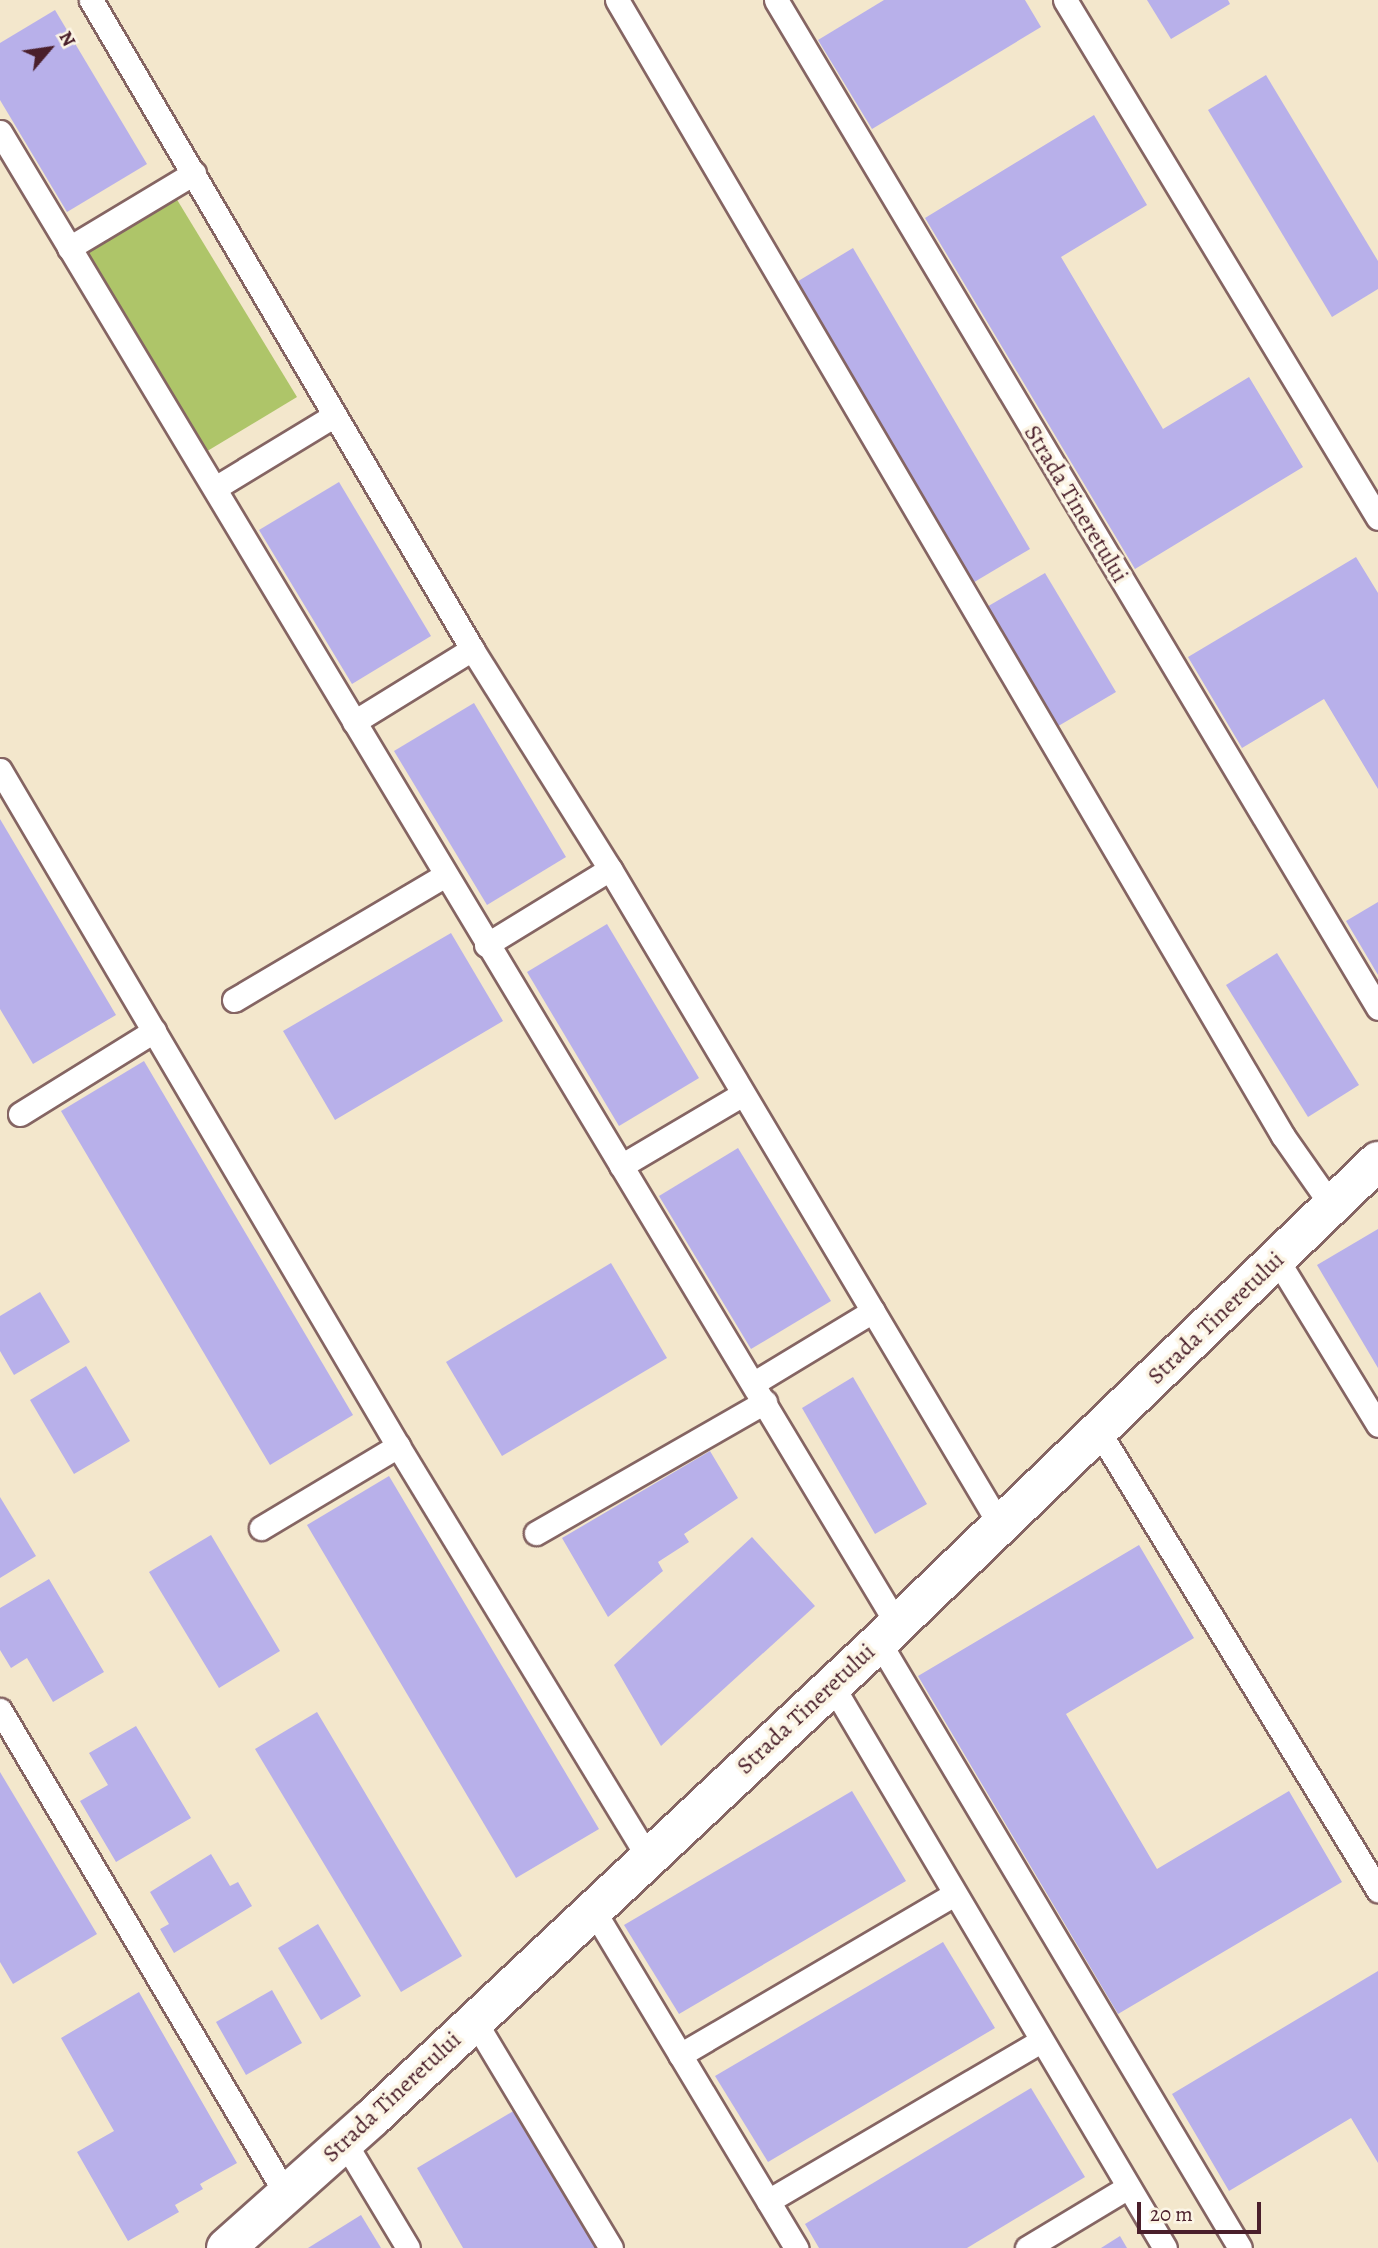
<!DOCTYPE html>
<html>
<head>
<meta charset="utf-8">
<style>
  body { margin:0 }
  #map { position:relative; width:1378px; height:2248px; overflow:hidden; background:#f3e7cc; font-family:Alegreya,serif }
  div>[style] { position:absolute }
  .green>* { inset:0; background:#aec569 }
  .building>* { inset:0; background:#b8b0ea }
  .roads { filter:drop-shadow(2px 0 #856563) drop-shadow(-2px 0 #856563) drop-shadow(0 2px #856563) drop-shadow(0 -2px #856563) }
  .lane>* { height:23px; margin:-11.5px; padding:0 11.5px; transform-origin:11.5px; border-radius:11.5px; background:#fff }
  .secondary>* { height:38px; margin:-19px; padding:0 19px; transform-origin:19px; border-radius:19px; background:#fff }
  span { translate:-50% -50%; white-space:nowrap; text-align:center; line-height:1.15; -webkit-text-stroke:7px #fcf5e5; paint-order:stroke }
  .street-label { font-size:24px; color:#4a1f2b }
  .north { position:absolute; left:14px; top:14px; width:70px; height:70px; -webkit-text-stroke:5px #fcf5e5; paint-order:stroke; rotate:61deg; font-size:19px; font-weight:700; line-height:28px; text-align:center; color:#4a1f2b }
  .north::after { content:''; display:block; margin:auto; width:24px; height:32px; background:#4a1f2b; clip-path:polygon(50% 0,100% 100%,50% 72%,0 100%) }
  .scale { position:absolute; left:1137px; top:2202px; width:124px; height:32px; box-sizing:border-box; border:4px solid #4a1f2b; border-top:0; padding-left:9px; font-size:21px; line-height:24px; white-space:nowrap; color:#4a1f2b; -webkit-text-stroke:5px #fcf5e5; paint-order:stroke }
</style>
</head>
<body>
<div id="map">
  <div class="green">
    <i style="clip-path:polygon(176px 198px,297px 397px,204px 453px,84px 254px)"></i>
  </div>
  <div class="building">
    <i style="clip-path:polygon(884px 0,1025px 0,1041px 27px,872px 129px,818px 40px)"></i>
    <i style="clip-path:polygon(1147px 0,1228px 0,1230px 4px,1171px 39px)"></i>
    <i style="clip-path:polygon(55px 10px,147px 164px,67px 212px,0 100px,0 43px)"></i>
    <i style="clip-path:polygon(1266px 75px,1378px 261px,1378px 289px,1332px 317px,1208px 110px)"></i>
    <i style="clip-path:polygon(1094px 115px,1147px 205px,1061px 257px,1163px 429px,1249px 377px,1303px 467px,1135px 569px,925px 218px)"></i>
    <i style="clip-path:polygon(853px 248px,1030px 549px,971px 584px,795px 283px)"></i>
    <i style="clip-path:polygon(339px 482px,431px 636px,352px 684px,259px 530px)"></i>
    <i style="clip-path:polygon(1356px 557px,1378px 593px,1378px 789px,1324px 699px,1242px 748px,1188px 657px)"></i>
    <i style="clip-path:polygon(1045px 573px,1116px 692px,1055px 728px,985px 608px)"></i>
    <i style="clip-path:polygon(474px 703px,566px 857px,487px 905px,394px 751px)"></i>
    <i style="clip-path:polygon(0 819px,116px 1015px,33px 1064px,0 1009px)"></i>
    <i style="clip-path:polygon(1378px 902px,1378px 975px,1346px 921px)"></i>
    <i style="clip-path:polygon(607px 924px,699px 1078px,619px 1126px,527px 972px)"></i>
    <i style="clip-path:polygon(451px 933px,503px 1021px,335px 1120px,283px 1031px)"></i>
    <i style="clip-path:polygon(1277px 953px,1359px 1085px,1308px 1117px,1226px 985px)"></i>
    <i style="clip-path:polygon(144px 1061px,353px 1415px,270px 1465px,61px 1111px)"></i>
    <i style="clip-path:polygon(738px 1148px,831px 1301px,751px 1349px,659px 1196px)"></i>
    <i style="clip-path:polygon(1378px 1229px,1378px 1368px,1317px 1265px)"></i>
    <i style="clip-path:polygon(611px 1263px,667px 1358px,502px 1456px,446px 1362px)"></i>
    <i style="clip-path:polygon(40px 1292px,70px 1342px,14px 1375px,0 1351px,0 1316px)"></i>
    <i style="clip-path:polygon(86px 1366px,130px 1441px,74px 1474px,30px 1400px)"></i>
    <i style="clip-path:polygon(853px 1377px,927px 1504px,875px 1534px,802px 1408px)"></i>
    <i style="clip-path:polygon(710px 1451px,738px 1498px,684px 1534px,689px 1542px,658px 1562px,663px 1571px,608px 1617px,562px 1538px)"></i>
    <i style="clip-path:polygon(389px 1476px,599px 1829px,516px 1878px,307px 1525px)"></i>
    <i style="clip-path:polygon(0 1497px,36px 1556px,0 1578px)"></i>
    <i style="clip-path:polygon(211px 1535px,280px 1651px,219px 1688px,149px 1572px)"></i>
    <i style="clip-path:polygon(752px 1537px,815px 1606px,661px 1746px,614px 1665px)"></i>
    <i style="clip-path:polygon(1139px 1545px,1194px 1638px,1066px 1714px,1157px 1869px,1289px 1791px,1342px 1882px,1118px 2014px,918px 1676px)"></i>
    <i style="clip-path:polygon(49px 1579px,104px 1672px,53px 1702px,27px 1658px,11px 1668px,0 1650px,0 1608px)"></i>
    <i style="clip-path:polygon(317px 1712px,462px 1956px,401px 1992px,255px 1749px)"></i>
    <i style="clip-path:polygon(136px 1726px,191px 1818px,116px 1862px,80px 1801px,108px 1785px,89px 1753px)"></i>
    <i style="clip-path:polygon(0 1772px,97px 1934px,13px 1984px,0 1962px)"></i>
    <i style="clip-path:polygon(852px 1791px,906px 1881px,679px 2014px,624px 1925px)"></i>
    <i style="clip-path:polygon(211px 1854px,230px 1886px,238px 1882px,252px 1906px,174px 1953px,160px 1929px,169px 1924px,150px 1892px)"></i>
    <i style="clip-path:polygon(318px 1924px,361px 1996px,321px 2020px,278px 1948px)"></i>
    <i style="clip-path:polygon(943px 1942px,995px 2028px,768px 2162px,715px 2076px)"></i>
    <i style="clip-path:polygon(1378px 1971px,1378px 2163px,1351px 2118px,1229px 2191px,1172px 2094px)"></i>
    <i style="clip-path:polygon(272px 1990px,302px 2043px,246px 2075px,216px 2022px)"></i>
    <i style="clip-path:polygon(139px 1992px,237px 2163px,200px 2184px,203px 2189px,175px 2205px,179px 2212px,128px 2241px,77px 2152px,114px 2131px,61px 2038px)"></i>
    <i style="clip-path:polygon(1031px 2088px,1085px 2177px,967px 2248px,819px 2248px,805px 2224px)"></i>
    <i style="clip-path:polygon(522px 2106px,605px 2248px,463px 2248px,417px 2168px)"></i>
    <i style="clip-path:polygon(361px 2215px,381px 2248px,308px 2248px)"></i>
    <i style="clip-path:polygon(1120px 2236px,1127px 2248px,1101px 2248px)"></i>
  </div>
  <div class="roads">
    <div class="lane">
      <i style="left:91px;top:0;width:753px;rotate:59.58deg"></i>
      <i style="left:472px;top:649px;width:260px;rotate:57.9deg"></i>
      <i style="left:610px;top:869px;width:763px;rotate:59.27deg"></i>
      <i style="left:617px;top:0;width:1317px;rotate:59.62deg"></i>
      <i style="left:1283px;top:1136px;width:85px;rotate:55deg"></i>
      <i style="left:776px;top:0;width:1174px;rotate:59.15deg"></i>
      <i style="left:1065px;top:0;width:605px;rotate:58.86deg"></i>
      <i style="left:0;top:132px;width:1741px;rotate:58.99deg"></i>
      <i style="left:69px;top:248px;width:146px;rotate:-31deg"></i>
      <i style="left:215px;top:488px;width:140px;rotate:-31.3deg"></i>
      <i style="left:354px;top:722px;width:139px;rotate:-31.7deg"></i>
      <i style="left:0;top:770px;width:784px;rotate:59.51deg"></i>
      <i style="left:398px;top:1446px;width:480px;rotate:58.7deg"></i>
      <i style="left:486px;top:945px;width:145px;rotate:-31.5deg"></i>
      <i style="left:234px;top:1000px;width:245px;rotate:-30.6deg"></i>
      <i style="left:20px;top:1114px;width:158px;rotate:-31.8deg"></i>
      <i style="left:621px;top:1166px;width:139px;rotate:-30.6deg"></i>
      <i style="left:1278px;top:1261px;width:192px;rotate:58.6deg"></i>
      <i style="left:754px;top:1383px;width:139px;rotate:-31.2deg"></i>
      <i style="left:1098px;top:1430px;width:539px;rotate:58.67deg"></i>
      <i style="left:261px;top:1528px;width:160px;rotate:-30.9deg"></i>
      <i style="left:536px;top:1533px;width:264px;rotate:-29.8deg"></i>
      <i style="left:879px;top:1642px;width:705px;rotate:59.22deg"></i>
      <i style="left:832px;top:1685px;width:654px;rotate:59.4deg"></i>
      <i style="left:0;top:1710px;width:562px;rotate:59.42deg"></i>
      <i style="left:592px;top:1908px;width:397px;rotate:59deg"></i>
      <i style="left:474px;top:2020px;width:266px;rotate:59deg"></i>
      <i style="left:680px;top:2055px;width:316px;rotate:-30.4deg"></i>
      <i style="left:345px;top:2143px;width:122px;rotate:59deg"></i>
      <i style="left:768px;top:2201px;width:316px;rotate:-30.4deg"></i>
      <i style="left:1027px;top:2248px;width:118px;rotate:-31.1deg"></i>
    </div>
    <div class="secondary">
      <i style="left:226px;top:2248px;width:195px;rotate:-41.7deg"></i>
      <i style="left:372px;top:2118px;width:695px;rotate:-43.19deg"></i>
      <i style="left:879px;top:1642px;width:693px;rotate:-43.95deg"></i>
    </div>
  </div>
  <div class="street-label">
    <span style="left:1076px;top:504px;rotate:59deg">Strada Tineretului</span>
    <span style="left:1216px;top:1318px;rotate:-44deg">Strada Tineretului</span>
    <span style="left:806px;top:1709px;rotate:-43deg">Strada Tineretului</span>
    <span style="left:392px;top:2097px;rotate:-43deg">Strada Tineretului</span>
  </div>
  <div class="north">N</div>
  <div class="scale">20 m</div>
</div>
</body>
</html>
